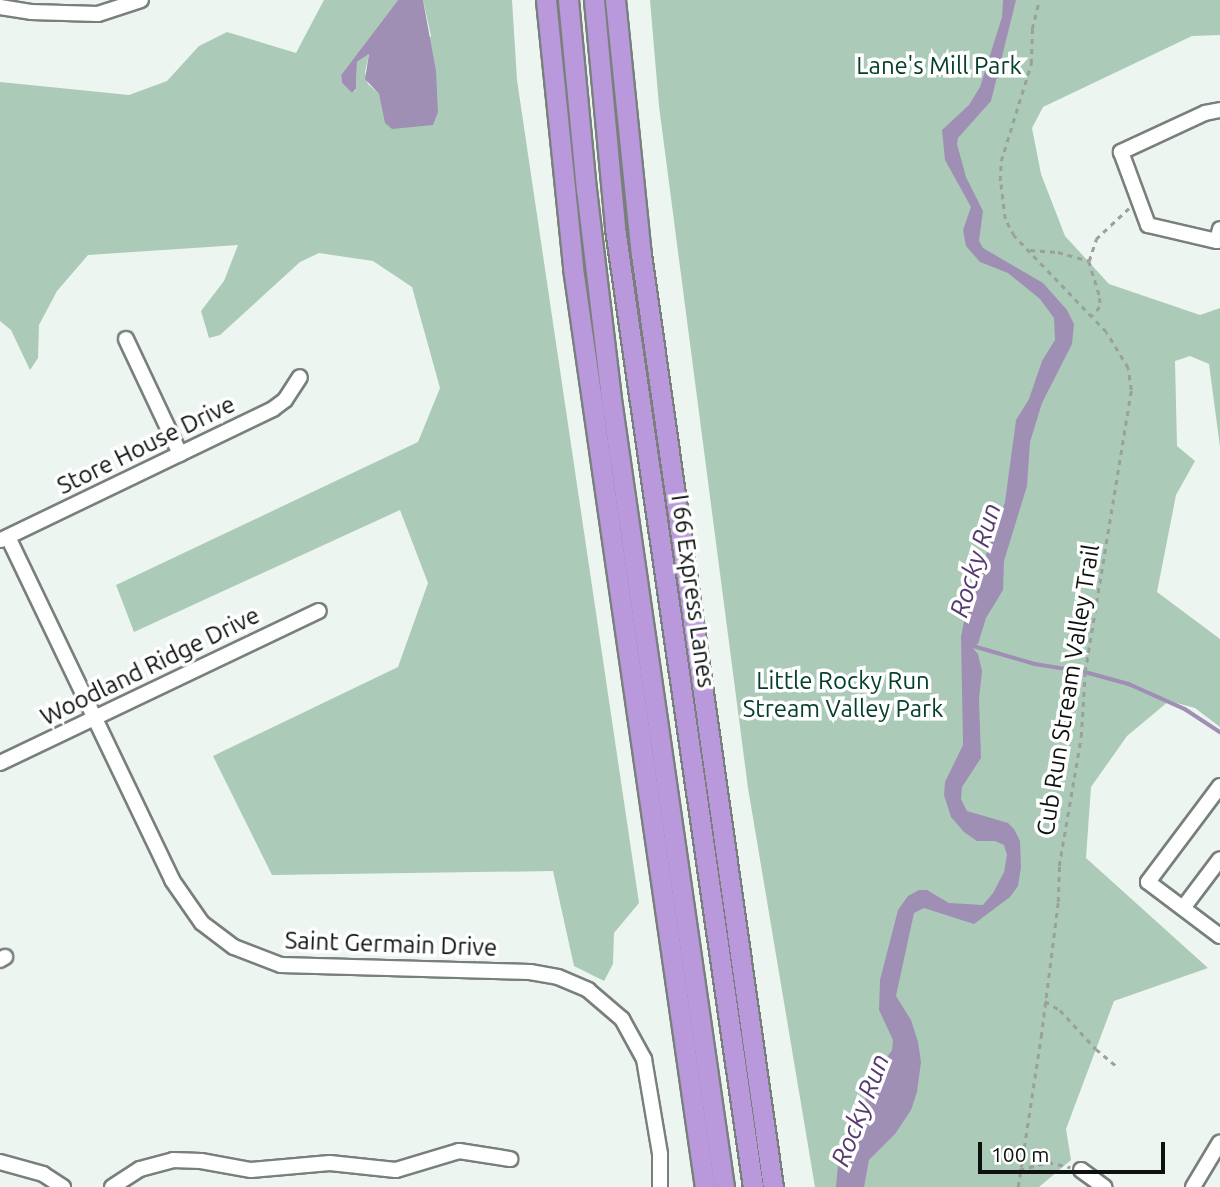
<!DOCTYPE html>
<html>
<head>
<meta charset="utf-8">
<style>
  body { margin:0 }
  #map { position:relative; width:1220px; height:1187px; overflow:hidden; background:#edf5f0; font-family:Ubuntu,sans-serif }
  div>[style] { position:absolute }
  .green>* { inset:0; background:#abcab8 }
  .water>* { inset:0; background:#a08fb4 }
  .stream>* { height:3.5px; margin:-1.75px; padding:0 1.75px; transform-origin:1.75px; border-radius:1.75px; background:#a08fb4 }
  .path>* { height:2.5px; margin-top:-1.25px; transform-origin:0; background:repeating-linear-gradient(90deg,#9aa09d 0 5px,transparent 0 10px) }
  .roads { filter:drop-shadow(2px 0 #79807c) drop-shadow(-2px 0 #79807c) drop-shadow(0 2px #79807c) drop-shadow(0 -2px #79807c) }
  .minor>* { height:14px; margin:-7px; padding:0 7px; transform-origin:7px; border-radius:7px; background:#fff }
  .highway>* { height:19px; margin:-9.5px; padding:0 9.5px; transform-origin:9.5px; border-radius:9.5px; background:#b999dc }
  span { translate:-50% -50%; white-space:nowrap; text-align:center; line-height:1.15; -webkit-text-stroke:7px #fff; paint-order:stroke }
  .park-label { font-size:24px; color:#06402a }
  .street-label { font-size:24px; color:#0e1110 }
  .water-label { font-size:26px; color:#543a6d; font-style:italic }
  .scale { position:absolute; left:978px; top:1142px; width:187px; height:32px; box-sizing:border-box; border:4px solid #0e1110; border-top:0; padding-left:9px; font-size:21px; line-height:24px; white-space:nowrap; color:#0e1110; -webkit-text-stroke:5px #fff; paint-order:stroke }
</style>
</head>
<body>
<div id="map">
  <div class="green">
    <i style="clip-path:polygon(324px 0,398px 0,341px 75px,342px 83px,352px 93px,356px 90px,357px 62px,369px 54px,365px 72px,368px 84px,379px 94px,381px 101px,431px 36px,423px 0,512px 0,517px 80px,639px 903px,614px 933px,613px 964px,604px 981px,574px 966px,553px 871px,272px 875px,213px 756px,398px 667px,428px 583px,400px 510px,134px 632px,116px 585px,418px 442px,440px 388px,412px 287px,373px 261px,319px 253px,300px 262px,220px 335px,209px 338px,201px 311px,224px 281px,238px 245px,88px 255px,57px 291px,39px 325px,38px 358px,30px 370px,11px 330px,0 321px,0 82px,129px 95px,167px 81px,199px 46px,227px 32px,296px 53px)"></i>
    <i style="clip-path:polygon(650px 0,1220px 0,1220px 35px,1192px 36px,1043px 107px,1032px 128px,1041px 174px,1065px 236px,1109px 284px,1200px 315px,1220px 308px,1220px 447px,1209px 364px,1190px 356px,1175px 361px,1177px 446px,1195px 461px,1176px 495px,1157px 592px,1220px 639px,1220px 727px,1195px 708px,1169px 701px,1127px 736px,1091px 787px,1086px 858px,1208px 968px,1114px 1001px,1066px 1129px,1071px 1160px,1039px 1187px,815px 1187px,748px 788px,659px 106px)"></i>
  </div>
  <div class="water">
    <i style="clip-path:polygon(398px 0,423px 0,436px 71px,438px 112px,433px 125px,392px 129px,385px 123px,379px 94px,365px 79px,369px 54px,357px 62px,356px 89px,352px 93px,342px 83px,341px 75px)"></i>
    <i style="clip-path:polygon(1003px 0,1016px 0,991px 101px,958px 138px,957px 144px,966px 177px,983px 211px,979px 241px,983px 248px,1043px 283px,1067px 310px,1074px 324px,1072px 344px,1042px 403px,1030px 442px,1027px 486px,1004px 561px,1003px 590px,986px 618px,978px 644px,971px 646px,978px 654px,982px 671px,979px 699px,981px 758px,962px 787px,961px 799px,967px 811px,1008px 823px,1014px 829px,1020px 841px,1021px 867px,1018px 886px,1010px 897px,974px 924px,924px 908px,914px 913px,896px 996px,911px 1020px,918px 1042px,921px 1062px,917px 1092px,911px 1110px,895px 1134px,869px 1160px,864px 1187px,836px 1187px,838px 1164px,855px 1145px,869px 1084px,892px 1050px,893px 1040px,879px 1010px,880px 980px,898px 910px,908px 896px,919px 890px,927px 890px,949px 903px,983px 905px,993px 893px,1004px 872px,1007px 855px,1004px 845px,995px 841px,977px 841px,964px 832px,951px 817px,944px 795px,945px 782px,963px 745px,961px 637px,966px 611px,1005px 502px,1016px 420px,1029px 399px,1042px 361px,1055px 340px,1054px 318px,1040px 299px,1008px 273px,980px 262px,966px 246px,963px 230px,971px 207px,945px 160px,942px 130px,969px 105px,980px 87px,1002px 17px)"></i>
  </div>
  <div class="stream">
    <i style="left:970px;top:645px;width:68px;rotate:16.3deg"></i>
    <i style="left:1035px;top:664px;width:51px;rotate:9.1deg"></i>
    <i style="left:1085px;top:672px;width:46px;rotate:15.3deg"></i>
    <i style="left:1129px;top:684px;width:61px;rotate:24.1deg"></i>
    <i style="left:1185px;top:709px;width:42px;rotate:33.3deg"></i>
  </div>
  <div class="path">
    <i style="left:1030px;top:250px;width:28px;rotate:4deg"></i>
    <i style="left:1058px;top:252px;width:32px;rotate:16deg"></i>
    <i style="left:1089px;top:261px;width:23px;rotate:-72deg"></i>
    <i style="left:1096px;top:239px;width:45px;rotate:-43.2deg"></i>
    <i style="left:1089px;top:261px;width:39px;rotate:73deg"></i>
    <i style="left:1100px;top:298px;width:9px;rotate:90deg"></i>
    <i style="left:1100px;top:307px;width:11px;rotate:131deg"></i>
    <i style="left:1045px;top:1001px;width:17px;rotate:31deg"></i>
    <i style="left:1060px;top:1010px;width:53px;rotate:47.3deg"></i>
    <i style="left:1096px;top:1049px;width:30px;rotate:40deg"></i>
    <i style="left:1019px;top:1170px;width:30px;rotate:-15deg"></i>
    <i style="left:1048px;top:1162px;width:23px;rotate:13deg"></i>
    <i style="left:1018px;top:1187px;width:152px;rotate:-81.3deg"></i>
    <i style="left:1041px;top:1037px;width:136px;rotate:-82.8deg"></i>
    <i style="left:1058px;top:902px;width:36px;rotate:-88deg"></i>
    <i style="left:1059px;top:866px;width:131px;rotate:-80.3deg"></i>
    <i style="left:1081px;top:737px;width:65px;rotate:-86.5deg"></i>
    <i style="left:1085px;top:672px;width:286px;rotate:-80.7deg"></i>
    <i style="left:1131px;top:390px;width:22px;rotate:-98deg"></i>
    <i style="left:1128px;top:368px;width:42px;rotate:-121.4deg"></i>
    <i style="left:1106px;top:332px;width:133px;rotate:-133.8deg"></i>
    <i style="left:1014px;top:236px;width:19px;rotate:-118deg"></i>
    <i style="left:1005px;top:219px;width:38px;rotate:-97deg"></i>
    <i style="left:1000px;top:181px;width:20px;rotate:-87deg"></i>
    <i style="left:1001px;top:161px;width:102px;rotate:-72.8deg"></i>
    <i style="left:1031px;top:64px;width:35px;rotate:-88deg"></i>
    <i style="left:1032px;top:29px;width:30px;rotate:-76deg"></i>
  </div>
  <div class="roads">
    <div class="minor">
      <i style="left:0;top:7px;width:31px;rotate:9deg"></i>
      <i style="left:31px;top:12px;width:67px;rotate:1.7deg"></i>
      <i style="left:98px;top:14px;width:45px;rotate:-18deg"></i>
      <i style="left:1220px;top:110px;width:15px;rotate:169deg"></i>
      <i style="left:1205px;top:113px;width:93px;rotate:155.1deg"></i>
      <i style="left:1121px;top:152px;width:78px;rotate:69.7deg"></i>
      <i style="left:1148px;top:225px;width:71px;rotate:13.1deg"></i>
      <i style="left:1217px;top:241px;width:12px;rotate:-76deg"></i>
      <i style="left:126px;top:339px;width:127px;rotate:64.8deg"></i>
      <i style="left:8px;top:537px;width:380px;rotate:64.4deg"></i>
      <i style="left:172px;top:880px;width:52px;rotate:55.1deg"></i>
      <i style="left:202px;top:923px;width:40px;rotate:37deg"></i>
      <i style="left:234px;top:947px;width:50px;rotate:21deg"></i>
      <i style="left:281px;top:965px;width:249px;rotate:1.6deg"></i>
      <i style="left:530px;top:972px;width:28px;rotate:10deg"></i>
      <i style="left:558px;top:977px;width:33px;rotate:23deg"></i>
      <i style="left:588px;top:990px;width:45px;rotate:40.5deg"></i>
      <i style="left:622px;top:1019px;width:46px;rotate:61.2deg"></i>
      <i style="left:644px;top:1059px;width:96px;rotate:80.4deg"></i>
      <i style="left:660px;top:1154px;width:33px;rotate:90deg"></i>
      <i style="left:1px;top:540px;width:302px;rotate:-25.7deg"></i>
      <i style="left:273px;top:409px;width:15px;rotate:-37deg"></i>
      <i style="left:285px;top:400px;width:27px;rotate:-57deg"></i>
      <i style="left:0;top:763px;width:353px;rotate:-25.5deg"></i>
      <i style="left:1220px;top:786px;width:120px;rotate:126.9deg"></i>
      <i style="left:1148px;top:882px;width:90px;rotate:36.9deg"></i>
      <i style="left:1183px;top:908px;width:61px;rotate:-52.9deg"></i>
      <i style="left:0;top:960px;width:6px;rotate:-31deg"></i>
      <i style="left:0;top:1162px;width:45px;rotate:15.6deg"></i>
      <i style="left:43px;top:1174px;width:24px;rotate:33deg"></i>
      <i style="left:1081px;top:1170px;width:29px;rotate:36deg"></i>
      <i style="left:112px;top:1187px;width:33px;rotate:-33deg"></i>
      <i style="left:140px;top:1169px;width:34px;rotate:-15deg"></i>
      <i style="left:173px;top:1160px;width:28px;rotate:2deg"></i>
      <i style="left:201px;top:1161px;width:51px;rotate:10.2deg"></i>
      <i style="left:251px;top:1170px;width:79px;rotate:-5.1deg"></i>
      <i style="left:330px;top:1163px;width:66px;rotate:6.1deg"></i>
      <i style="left:396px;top:1170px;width:66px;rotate:-16.8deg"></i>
      <i style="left:459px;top:1151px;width:52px;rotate:8.9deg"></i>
      <i style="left:1193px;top:1187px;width:52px;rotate:-59deg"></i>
    </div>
    <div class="highway">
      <i style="left:546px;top:0;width:269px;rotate:84.2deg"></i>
      <i style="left:573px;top:268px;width:928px;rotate:81.83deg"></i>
      <i style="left:568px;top:0;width:190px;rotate:84.6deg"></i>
      <i style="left:586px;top:189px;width:219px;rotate:83.2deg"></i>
      <i style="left:612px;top:406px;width:789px;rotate:81.84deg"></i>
      <i style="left:594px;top:0;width:229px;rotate:84.7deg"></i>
      <i style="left:615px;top:228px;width:969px;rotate:81.81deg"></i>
      <i style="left:615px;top:0;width:255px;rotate:84.2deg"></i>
      <i style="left:641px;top:254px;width:942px;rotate:81.95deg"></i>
    </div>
  </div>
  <div class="park-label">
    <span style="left:939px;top:66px">Lane's Mill Park</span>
    <span style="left:843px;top:695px">Little Rocky Run<br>Stream Valley Park</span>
  </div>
  <div class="street-label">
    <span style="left:146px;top:445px;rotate:-26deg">Store House Drive</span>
    <span style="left:693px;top:591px;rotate:82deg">I 66 Express Lanes</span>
    <span style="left:150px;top:666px;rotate:-26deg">Woodland Ridge Drive</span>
    <span style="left:1068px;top:690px;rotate:-81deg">Cub Run Stream Valley Trail</span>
    <span style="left:391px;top:944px;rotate:2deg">Saint Germain Drive</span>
  </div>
  <div class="water-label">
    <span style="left:975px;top:560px;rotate:-73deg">Rocky Run</span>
    <span style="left:860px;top:1110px;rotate:-69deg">Rocky Run</span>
  </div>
  <div class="scale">100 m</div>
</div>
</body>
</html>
